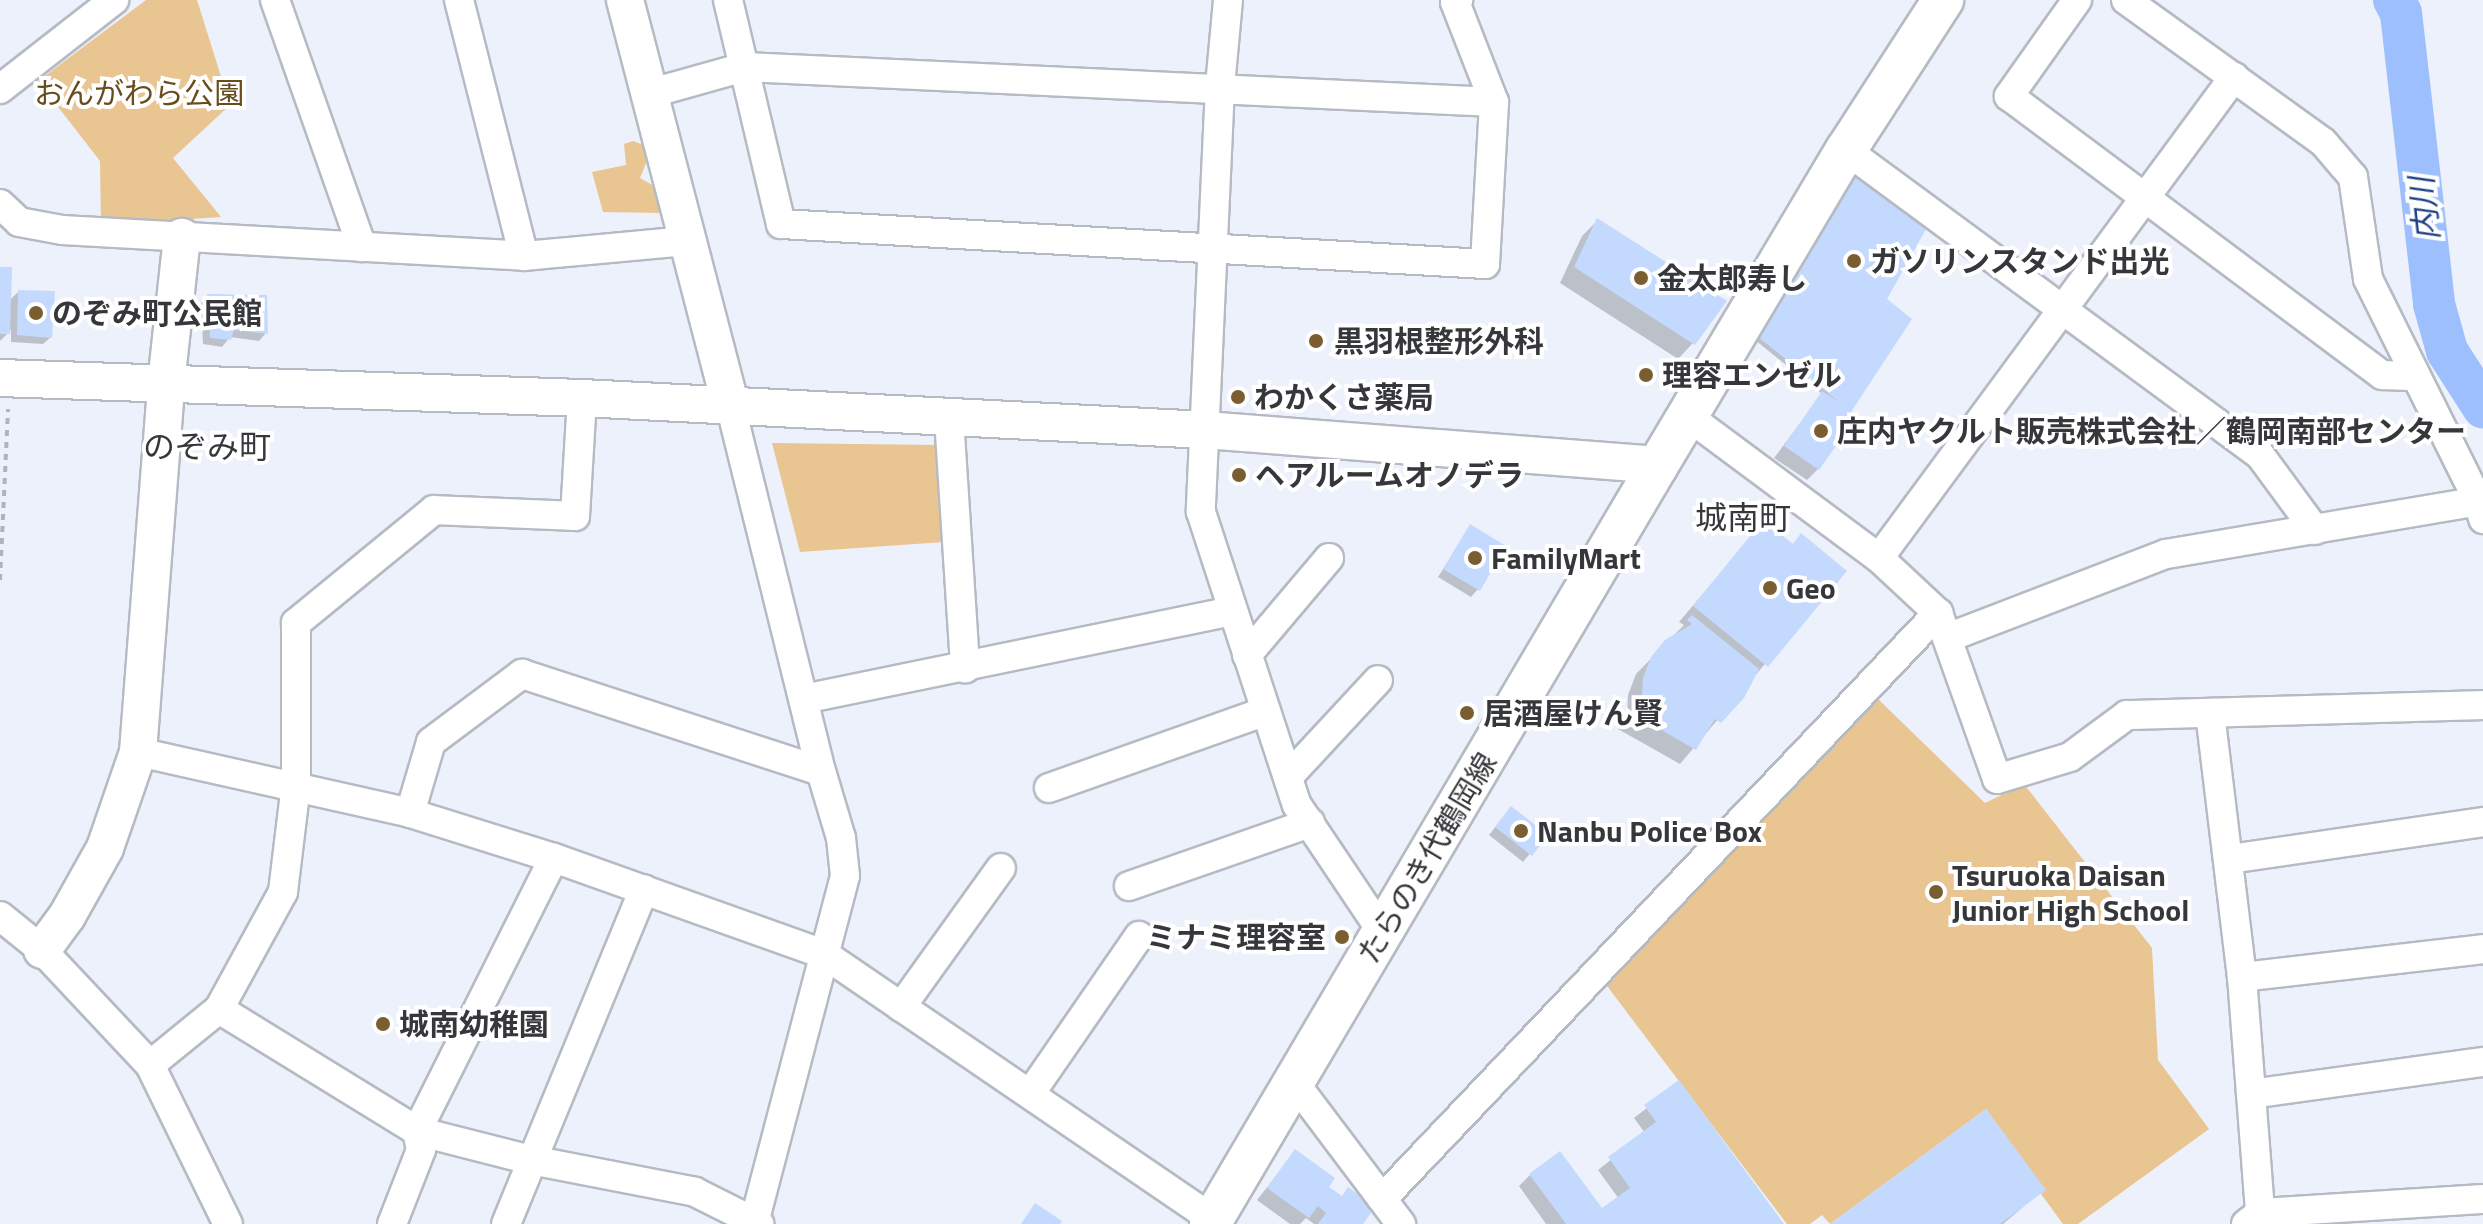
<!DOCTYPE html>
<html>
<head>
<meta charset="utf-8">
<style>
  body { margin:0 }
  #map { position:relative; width:2483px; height:1224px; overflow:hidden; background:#ecf1fb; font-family:"Titillium Web","Noto Sans JP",sans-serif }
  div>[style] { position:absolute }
  .green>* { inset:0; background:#e9c592 }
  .shadow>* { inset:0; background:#0003 }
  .river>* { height:42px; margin:-21px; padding:0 21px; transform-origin:21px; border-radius:21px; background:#9ebffd }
  .building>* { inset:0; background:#c4d9fe }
  .path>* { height:4px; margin-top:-2px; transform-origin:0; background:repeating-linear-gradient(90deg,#afb3bb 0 6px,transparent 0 12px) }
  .roads { filter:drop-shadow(2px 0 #b5bac3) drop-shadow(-2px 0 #b5bac3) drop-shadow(0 2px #b5bac3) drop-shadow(0 -2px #b5bac3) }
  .minor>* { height:28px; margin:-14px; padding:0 14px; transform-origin:14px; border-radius:14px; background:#fff }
  .tertiary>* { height:36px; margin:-18px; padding:0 18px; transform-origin:18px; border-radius:18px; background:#fff }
  .secondary>* { height:40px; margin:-20px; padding:0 20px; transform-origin:20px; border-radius:20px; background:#fff }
  .dots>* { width:22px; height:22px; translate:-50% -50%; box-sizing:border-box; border:4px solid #fff; border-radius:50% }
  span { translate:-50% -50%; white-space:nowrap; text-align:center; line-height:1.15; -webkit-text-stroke:8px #fff; paint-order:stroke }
  .park-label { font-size:30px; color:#694c1c }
  .poi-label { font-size:30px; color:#35373a; font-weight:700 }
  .left { translate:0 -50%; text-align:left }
  .right { translate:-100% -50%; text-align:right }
  .street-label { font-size:30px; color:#35373a }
  .water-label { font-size:32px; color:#1e4086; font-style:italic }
  .neighbourhood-label { font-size:32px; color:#35373a }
</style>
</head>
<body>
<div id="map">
  <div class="green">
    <i style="clip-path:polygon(146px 0,197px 0,230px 105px,173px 158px,221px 217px,101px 225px,100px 161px,38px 81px)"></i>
    <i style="clip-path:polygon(633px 141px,652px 148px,640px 178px,661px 190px,664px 213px,603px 212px,592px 172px,626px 165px,624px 144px)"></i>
    <i style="clip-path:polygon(772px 443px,939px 445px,944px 542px,800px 552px)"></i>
    <i style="clip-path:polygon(1876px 697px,1985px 803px,2024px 784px,2152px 948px,2158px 1060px,2209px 1129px,2078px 1224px,2063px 1224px,2041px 1194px,2045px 1190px,1986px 1109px,1830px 1224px,1822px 1215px,1810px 1224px,1787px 1224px,1604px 982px)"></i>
  </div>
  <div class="shadow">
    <i style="clip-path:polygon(1849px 178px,1884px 300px,1848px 412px,1818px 469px,1807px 480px,1774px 458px,1822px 394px,1755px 340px)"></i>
    <i style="clip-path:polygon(1597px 221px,1693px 343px,1678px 359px,1560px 283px,1582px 236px)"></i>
    <i style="clip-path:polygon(0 269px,9px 301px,18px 292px,51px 337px,43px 344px,11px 342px,11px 330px,0 341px)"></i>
    <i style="clip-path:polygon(208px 296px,266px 333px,259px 341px,230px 337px,222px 347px,203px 344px,201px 303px)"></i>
    <i style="clip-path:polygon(1763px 523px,1792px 546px,1844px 571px,1680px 764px,1618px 729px,1627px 718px,1628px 695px,1636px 674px,1684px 625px,1679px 622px)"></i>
    <i style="clip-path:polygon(1470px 527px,1478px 589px,1471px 597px,1438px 577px)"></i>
    <i style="clip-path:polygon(1504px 816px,1545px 836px,1523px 862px,1489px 835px)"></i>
    <i style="clip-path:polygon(1679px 1083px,1782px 1224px,1546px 1224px,1519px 1186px,1530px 1175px,1602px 1211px,1619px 1199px,1598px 1170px,1645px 1133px,1634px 1118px)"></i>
    <i style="clip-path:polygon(1295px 1152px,1326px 1187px,1361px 1224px,1314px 1224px,1306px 1218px,1300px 1224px,1290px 1224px,1257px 1200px)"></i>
    <i style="clip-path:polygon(2043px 1190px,2003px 1224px,1833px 1224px)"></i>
  </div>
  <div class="river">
    <i style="left:2394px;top:0;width:15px;rotate:62deg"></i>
    <i style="left:2401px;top:13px;width:293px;rotate:83.5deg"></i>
    <i style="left:2434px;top:304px;width:49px;rotate:74.5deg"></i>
    <i style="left:2447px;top:351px;width:67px;rotate:57.3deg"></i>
  </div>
  <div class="building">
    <i style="clip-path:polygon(1852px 172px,1930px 222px,1887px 299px,1912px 319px,1851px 412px,1857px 416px,1819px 470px,1784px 446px,1822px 391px,1839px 402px,1757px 336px)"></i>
    <i style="clip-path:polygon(1597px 218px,1727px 301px,1695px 345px,1574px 267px)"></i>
    <i style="clip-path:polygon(0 267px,12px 267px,10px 334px,0 334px)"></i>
    <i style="clip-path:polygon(18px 290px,55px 291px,52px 338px,17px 335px)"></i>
    <i style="clip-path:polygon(207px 294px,267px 295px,268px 334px,234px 330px,231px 340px,210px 338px)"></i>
    <i style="clip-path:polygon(1763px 520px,1793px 544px,1801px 533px,1847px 571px,1768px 667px,1693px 606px)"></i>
    <i style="clip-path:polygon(1470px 524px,1506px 546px,1480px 591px,1443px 569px)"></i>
    <i style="clip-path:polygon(1692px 615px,1759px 669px,1744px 698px,1721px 723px,1715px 719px,1696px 750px,1632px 713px,1636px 706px,1641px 709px,1643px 678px,1651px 657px,1665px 640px,1692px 624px,1687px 620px)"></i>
    <i style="clip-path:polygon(1511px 806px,1548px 835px,1532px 856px,1495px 827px)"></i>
    <i style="clip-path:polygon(1679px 1080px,1784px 1224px,1566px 1224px,1529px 1174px,1560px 1151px,1602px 1208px,1630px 1188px,1608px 1157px,1656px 1122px,1644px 1105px)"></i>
    <i style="clip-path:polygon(1986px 1109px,2046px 1190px,2000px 1224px,1830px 1224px)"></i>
    <i style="clip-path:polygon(1295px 1149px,1335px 1178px,1329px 1187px,1342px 1196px,1348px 1187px,1375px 1207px,1363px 1224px,1318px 1224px,1326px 1213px,1318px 1206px,1309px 1218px,1267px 1188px)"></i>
    <i style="clip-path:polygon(1035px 1203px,1062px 1221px,1060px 1224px,1021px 1224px)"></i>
  </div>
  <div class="path">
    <i style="left:0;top:580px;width:171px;rotate:-87.3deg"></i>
  </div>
  <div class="roads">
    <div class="minor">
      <i style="left:275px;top:0;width:262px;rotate:70.6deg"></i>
      <i style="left:459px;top:0;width:264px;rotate:75.8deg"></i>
      <i style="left:728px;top:0;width:230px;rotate:76.7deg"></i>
      <i style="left:781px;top:224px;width:705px;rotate:3.25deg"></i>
      <i style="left:1485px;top:264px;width:162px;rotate:-86.8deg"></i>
      <i style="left:1494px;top:102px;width:107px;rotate:-111.3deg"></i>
      <i style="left:1455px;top:2px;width:4px;rotate:-34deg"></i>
      <i style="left:1228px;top:0;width:86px;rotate:95.3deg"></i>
      <i style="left:1220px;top:86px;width:426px;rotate:92.6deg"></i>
      <i style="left:1201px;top:512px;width:308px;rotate:71.9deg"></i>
      <i style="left:1297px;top:805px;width:154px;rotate:56.1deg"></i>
      <i style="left:2077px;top:0;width:118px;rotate:125.3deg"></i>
      <i style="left:2009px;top:96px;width:466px;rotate:36.8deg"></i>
      <i style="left:2382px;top:375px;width:34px;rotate:2deg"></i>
      <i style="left:2126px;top:0;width:243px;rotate:35.8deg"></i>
      <i style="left:2323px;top:142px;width:46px;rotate:49.4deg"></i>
      <i style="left:2353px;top:177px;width:103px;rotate:81.6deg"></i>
      <i style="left:2368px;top:279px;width:248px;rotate:63.6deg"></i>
      <i style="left:2478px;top:501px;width:19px;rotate:74deg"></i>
      <i style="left:0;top:89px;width:145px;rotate:-38deg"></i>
      <i style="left:648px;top:94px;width:101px;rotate:-15.6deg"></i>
      <i style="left:745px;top:67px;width:750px;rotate:2.68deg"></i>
      <i style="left:1846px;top:150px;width:514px;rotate:36.38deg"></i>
      <i style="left:2260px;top:455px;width:93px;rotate:53.7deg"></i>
      <i style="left:0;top:204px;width:26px;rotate:43deg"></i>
      <i style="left:19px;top:222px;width:44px;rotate:10.5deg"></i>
      <i style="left:62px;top:230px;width:463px;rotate:3.2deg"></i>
      <i style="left:524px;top:256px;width:163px;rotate:-5.3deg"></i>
      <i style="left:731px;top:408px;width:374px;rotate:76.1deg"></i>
      <i style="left:821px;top:771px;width:70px;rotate:73.4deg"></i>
      <i style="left:841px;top:838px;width:38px;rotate:84deg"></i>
      <i style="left:845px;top:876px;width:360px;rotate:104.7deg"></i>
      <i style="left:1689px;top:417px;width:237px;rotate:36.6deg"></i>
      <i style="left:1879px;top:558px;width:81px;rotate:43deg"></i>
      <i style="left:1938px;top:613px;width:176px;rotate:70.4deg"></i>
      <i style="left:1997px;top:779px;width:76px;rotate:-16.8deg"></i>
      <i style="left:2070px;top:757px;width:71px;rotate:-36.4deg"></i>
      <i style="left:2127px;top:715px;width:356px;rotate:-1.6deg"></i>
      <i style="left:949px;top:418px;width:251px;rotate:86.3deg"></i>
      <i style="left:1879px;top:558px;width:598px;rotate:-53.57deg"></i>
      <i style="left:1947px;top:638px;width:235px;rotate:-21deg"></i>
      <i style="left:2166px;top:554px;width:316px;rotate:-9.6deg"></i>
      <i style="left:1247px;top:655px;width:127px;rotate:-49.8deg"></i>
      <i style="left:804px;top:699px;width:437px;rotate:-11.6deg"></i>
      <i style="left:2210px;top:713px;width:266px;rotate:83.1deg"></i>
      <i style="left:2242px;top:977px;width:237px;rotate:85.6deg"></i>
      <i style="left:138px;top:752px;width:279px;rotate:12.6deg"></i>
      <i style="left:410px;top:813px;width:151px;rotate:17.4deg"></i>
      <i style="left:554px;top:858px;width:287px;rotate:19.6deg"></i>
      <i style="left:824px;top:954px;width:471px;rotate:34.3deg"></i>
      <i style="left:1288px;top:777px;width:132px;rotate:-47.1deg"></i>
      <i style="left:1049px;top:788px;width:230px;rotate:-19.5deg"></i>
      <i style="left:410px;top:813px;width:74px;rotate:-73.5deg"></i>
      <i style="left:431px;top:742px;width:114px;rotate:-36.8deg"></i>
      <i style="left:522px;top:674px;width:314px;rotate:18deg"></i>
      <i style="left:2230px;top:859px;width:256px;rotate:-8.3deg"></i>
      <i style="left:1129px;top:886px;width:192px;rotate:-19.2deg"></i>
      <i style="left:0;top:916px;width:54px;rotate:39deg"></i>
      <i style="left:42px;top:950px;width:158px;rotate:46.8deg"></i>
      <i style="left:150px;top:1065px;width:177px;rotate:63.9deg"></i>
      <i style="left:2242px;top:977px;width:243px;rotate:-6.6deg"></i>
      <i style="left:901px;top:1007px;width:171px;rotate:-54.3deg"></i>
      <i style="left:219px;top:1009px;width:233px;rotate:31.6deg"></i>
      <i style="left:417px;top:1131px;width:118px;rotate:14.3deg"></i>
      <i style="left:531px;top:1160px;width:167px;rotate:11deg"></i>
      <i style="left:695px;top:1192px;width:72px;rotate:26.6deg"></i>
      <i style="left:150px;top:1065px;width:89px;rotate:-39.1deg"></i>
      <i style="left:219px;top:1009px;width:133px;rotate:-61.3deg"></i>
      <i style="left:283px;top:892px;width:108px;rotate:-83.1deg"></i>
      <i style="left:296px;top:785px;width:162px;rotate:-90deg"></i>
      <i style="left:296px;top:623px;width:178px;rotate:-39.3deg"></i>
      <i style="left:434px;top:510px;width:141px;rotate:2.4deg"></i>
      <i style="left:575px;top:516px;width:118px;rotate:-86.6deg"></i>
      <i style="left:1294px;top:1082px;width:178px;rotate:53deg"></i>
      <i style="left:1030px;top:1094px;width:192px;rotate:-55.4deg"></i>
      <i style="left:2251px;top:1094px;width:234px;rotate:-7.9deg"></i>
      <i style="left:1382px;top:1199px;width:808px;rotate:-46.5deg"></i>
      <i style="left:392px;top:1224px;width:79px;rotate:-68.6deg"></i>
      <i style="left:421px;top:1150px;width:19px;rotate:-102deg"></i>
      <i style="left:417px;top:1131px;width:305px;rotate:-63.4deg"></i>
      <i style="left:506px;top:1224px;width:362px;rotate:-67.6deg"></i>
      <i style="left:2246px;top:1224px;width:18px;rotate:-38deg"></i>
      <i style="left:2260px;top:1213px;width:223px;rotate:-3.6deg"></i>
    </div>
    <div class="tertiary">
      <i style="left:625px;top:0;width:422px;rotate:75.4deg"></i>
      <i style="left:0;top:378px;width:582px;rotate:1.97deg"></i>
      <i style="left:582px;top:398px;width:624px;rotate:2.94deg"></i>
      <i style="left:1205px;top:430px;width:454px;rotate:4.4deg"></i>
      <i style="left:42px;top:950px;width:42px;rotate:-53.7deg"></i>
      <i style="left:67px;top:916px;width:78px;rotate:-60.8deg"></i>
      <i style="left:105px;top:848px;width:102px;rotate:-71deg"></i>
      <i style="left:138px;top:752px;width:369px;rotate:-85.6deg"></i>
      <i style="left:166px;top:384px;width:148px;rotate:-83.8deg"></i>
    </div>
    <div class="secondary">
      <i style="left:1210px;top:1224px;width:881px;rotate:-59.45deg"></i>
      <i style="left:1658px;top:465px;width:367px;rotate:-59.2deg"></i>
      <i style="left:1846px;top:150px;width:179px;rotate:-57.1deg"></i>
    </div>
  </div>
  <div class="dots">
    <i style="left:1854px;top:261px;background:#7a5d31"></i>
    <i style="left:1641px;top:278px;background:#7a5d31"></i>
    <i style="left:36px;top:313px;background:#7a5d31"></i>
    <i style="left:1316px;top:341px;background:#7a5d31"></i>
    <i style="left:1646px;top:375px;background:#7a5d31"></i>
    <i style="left:1238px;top:397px;background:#7a5d31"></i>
    <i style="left:1821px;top:431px;background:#7a5d31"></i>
    <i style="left:1239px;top:475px;background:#7a5d31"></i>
    <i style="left:1475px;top:558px;background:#7a5d31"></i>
    <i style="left:1770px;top:588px;background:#7a5d31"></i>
    <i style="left:1467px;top:713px;background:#7a5d31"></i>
    <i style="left:1521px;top:831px;background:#7a5d31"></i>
    <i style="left:1936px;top:892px;background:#7a5d31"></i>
    <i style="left:1342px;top:937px;background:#7a5d31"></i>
    <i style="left:383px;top:1024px;background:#7a5d31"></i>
  </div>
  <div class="park-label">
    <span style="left:139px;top:93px">おんがわら公園</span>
  </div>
  <div class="poi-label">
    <span class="left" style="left:1870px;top:261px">ガソリンスタンド出光</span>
    <span class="left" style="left:1657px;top:278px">金太郎寿し</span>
    <span class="left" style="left:52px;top:313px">のぞみ町公民館</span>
    <span class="left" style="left:1334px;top:341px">黒羽根整形外科</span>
    <span class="left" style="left:1662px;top:375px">理容エンゼル</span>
    <span class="left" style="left:1254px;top:397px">わかくさ薬局</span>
    <span class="left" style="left:1837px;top:431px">庄内ヤクルト販売株式会社／鶴岡南部センター</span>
    <span class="left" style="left:1255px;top:475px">ヘアルームオノデラ</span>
    <span class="left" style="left:1491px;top:558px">FamilyMart</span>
    <span class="left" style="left:1786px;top:588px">Geo</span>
    <span class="left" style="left:1483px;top:713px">居酒屋けん賢</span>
    <span class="left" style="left:1537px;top:831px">Nanbu Police Box</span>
    <span class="left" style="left:1952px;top:892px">Tsuruoka Daisan<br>Junior High School</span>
    <span class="right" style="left:1326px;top:937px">ミナミ理容室</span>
    <span class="left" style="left:399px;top:1024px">城南幼稚園</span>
  </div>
  <div class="street-label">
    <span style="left:1427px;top:858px;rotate:-59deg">たらのき代鶴岡線</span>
  </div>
  <div class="water-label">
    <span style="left:2424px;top:209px;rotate:-96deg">内川</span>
  </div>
  <div class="neighbourhood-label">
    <span style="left:207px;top:446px">のぞみ町</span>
    <span style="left:1743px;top:517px">城南町</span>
  </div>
</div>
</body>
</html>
